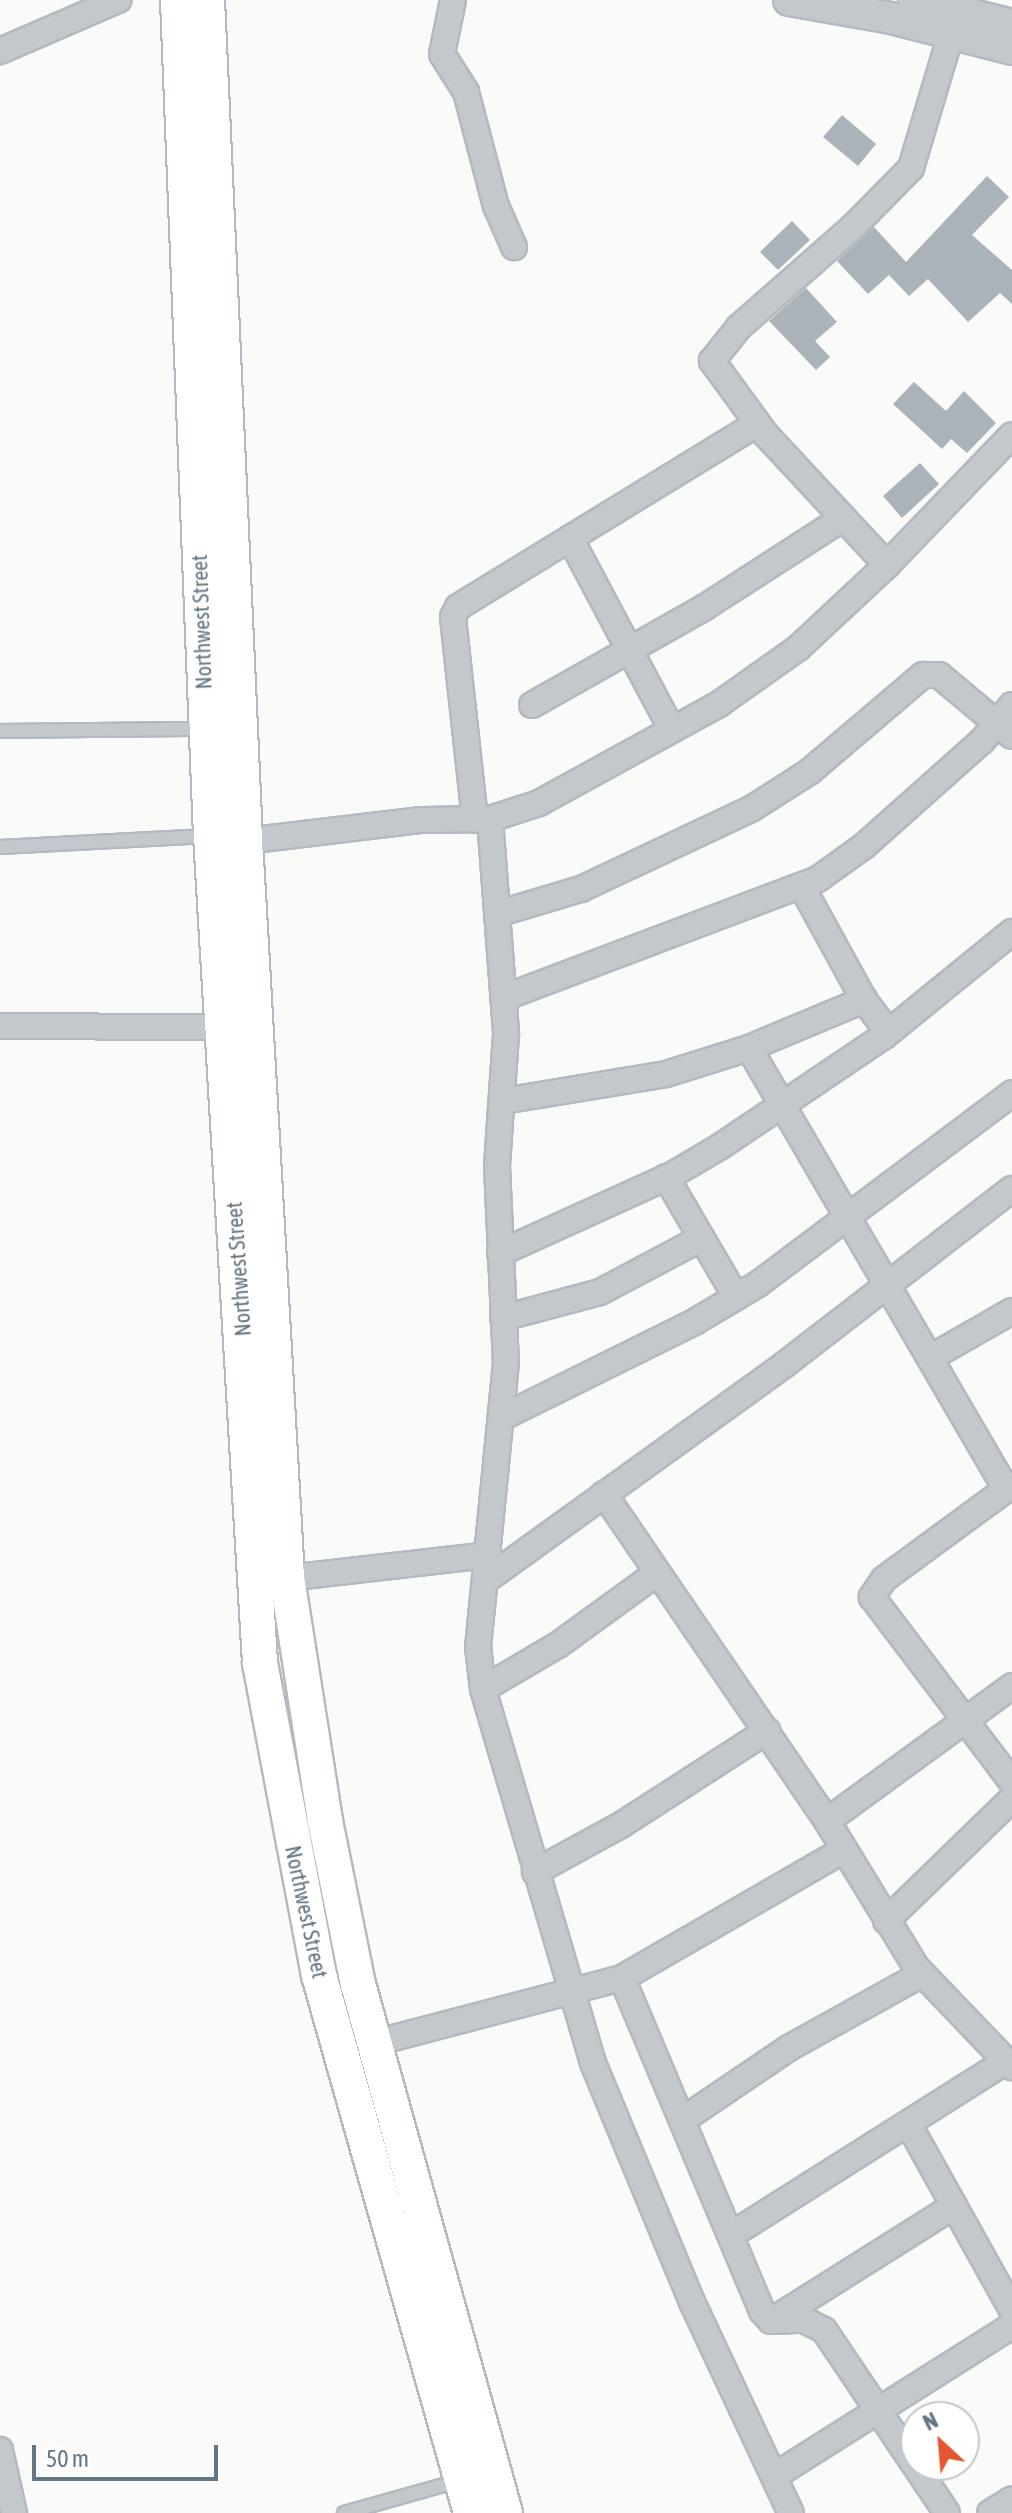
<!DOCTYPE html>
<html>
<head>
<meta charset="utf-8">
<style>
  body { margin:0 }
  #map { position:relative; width:1012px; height:2513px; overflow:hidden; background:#fafaf8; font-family:"Asap Condensed",sans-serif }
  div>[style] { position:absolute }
  .building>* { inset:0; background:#aab3b9 }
  .roads { filter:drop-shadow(2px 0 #b3babf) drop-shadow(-2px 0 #b3babf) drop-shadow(0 2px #b3babf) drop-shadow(0 -2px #b3babf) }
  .service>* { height:12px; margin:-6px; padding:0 6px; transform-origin:6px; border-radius:6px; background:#c3c8cc }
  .minor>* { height:24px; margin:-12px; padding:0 12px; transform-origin:12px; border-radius:12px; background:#c3c8cc }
  .tertiary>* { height:30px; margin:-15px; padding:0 15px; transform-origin:15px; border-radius:15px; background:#c3c8cc }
  .secondary>* { height:34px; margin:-17px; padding:0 17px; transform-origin:17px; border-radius:17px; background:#fff }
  span { translate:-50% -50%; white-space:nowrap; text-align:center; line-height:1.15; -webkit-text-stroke:8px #fff; paint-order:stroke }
  .street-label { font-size:22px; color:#657683 }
  .north { position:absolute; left:900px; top:2401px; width:80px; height:80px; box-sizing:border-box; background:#fff; border:2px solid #c1c8cd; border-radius:50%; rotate:334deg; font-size:22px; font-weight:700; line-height:32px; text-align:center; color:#657683 }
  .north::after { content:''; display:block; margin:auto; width:28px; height:36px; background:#e4572e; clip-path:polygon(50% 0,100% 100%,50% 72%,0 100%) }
  .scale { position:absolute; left:32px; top:2445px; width:186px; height:36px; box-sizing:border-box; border:4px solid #657683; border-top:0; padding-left:10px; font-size:24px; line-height:28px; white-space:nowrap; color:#657683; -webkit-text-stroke:6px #fff; paint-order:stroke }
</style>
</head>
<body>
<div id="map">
  <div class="building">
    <i style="clip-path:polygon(842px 115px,876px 144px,858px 166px,823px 137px)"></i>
    <i style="clip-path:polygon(987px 176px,1009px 197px,972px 235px,1012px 270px,1012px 304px,1000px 293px,968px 322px,928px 279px,909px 296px,889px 275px,868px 294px,837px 261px,874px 227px,906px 262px)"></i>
    <i style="clip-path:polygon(792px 221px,810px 240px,778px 270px,760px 252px)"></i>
    <i style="clip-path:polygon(806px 288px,837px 322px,815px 341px,830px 357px,816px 370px,769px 321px)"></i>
    <i style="clip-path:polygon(914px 382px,946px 411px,964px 391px,996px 423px,967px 453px,951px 439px,942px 449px,893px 404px)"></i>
    <i style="clip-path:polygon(920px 463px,939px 484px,902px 518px,883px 496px)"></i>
  </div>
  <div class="roads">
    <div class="service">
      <i style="left:0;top:731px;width:205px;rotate:-0.6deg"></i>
      <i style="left:0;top:847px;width:208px;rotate:-3deg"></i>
      <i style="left:344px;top:2513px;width:118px;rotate:-15.7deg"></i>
    </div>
    <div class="minor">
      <i style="left:453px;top:0;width:55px;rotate:101.5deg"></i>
      <i style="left:442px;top:54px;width:45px;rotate:57.7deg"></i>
      <i style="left:466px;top:92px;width:118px;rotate:75.3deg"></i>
      <i style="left:496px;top:206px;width:45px;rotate:66.3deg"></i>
      <i style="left:0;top:51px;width:129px;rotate:-23.4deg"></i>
      <i style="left:570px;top:538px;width:217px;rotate:62deg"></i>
      <i style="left:887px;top:565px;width:178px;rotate:-132.9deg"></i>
      <i style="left:766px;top:435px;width:92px;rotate:-126.1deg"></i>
      <i style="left:712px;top:361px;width:43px;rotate:-51.5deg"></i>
      <i style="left:739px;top:327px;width:152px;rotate:-41.3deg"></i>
      <i style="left:853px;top:227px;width:83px;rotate:-45.5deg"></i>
      <i style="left:911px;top:168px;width:140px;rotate:-73.4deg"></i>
      <i style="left:532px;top:705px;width:199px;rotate:-29.5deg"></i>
      <i style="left:705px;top:607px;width:164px;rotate:-32.8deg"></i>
      <i style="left:490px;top:819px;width:216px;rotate:85.7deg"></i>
      <i style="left:506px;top:1034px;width:132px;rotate:93.9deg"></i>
      <i style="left:497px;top:1166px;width:196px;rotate:87.4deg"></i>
      <i style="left:506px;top:1362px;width:286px;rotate:95.6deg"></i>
      <i style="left:478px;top:1647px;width:42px;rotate:83.2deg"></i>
      <i style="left:483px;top:1689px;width:390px;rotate:73.6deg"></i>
      <i style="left:593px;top:2063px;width:259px;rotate:67.5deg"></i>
      <i style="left:692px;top:2302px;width:233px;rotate:64.9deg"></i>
      <i style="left:475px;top:820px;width:204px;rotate:-96.2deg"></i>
      <i style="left:453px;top:617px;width:11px;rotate:-63deg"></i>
      <i style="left:458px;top:607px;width:351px;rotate:-31.5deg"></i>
      <i style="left:245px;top:841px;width:178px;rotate:-6.8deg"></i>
      <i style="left:422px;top:820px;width:68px;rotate:-0.8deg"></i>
      <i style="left:490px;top:819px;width:52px;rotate:-18.1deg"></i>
      <i style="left:539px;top:803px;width:205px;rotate:-28.8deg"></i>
      <i style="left:719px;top:704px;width:97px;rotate:-35.3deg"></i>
      <i style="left:798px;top:648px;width:122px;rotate:-43deg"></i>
      <i style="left:887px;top:565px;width:180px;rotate:-46.1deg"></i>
      <i style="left:802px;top:887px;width:129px;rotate:61.2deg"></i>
      <i style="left:864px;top:1000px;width:40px;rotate:53deg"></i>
      <i style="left:497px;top:914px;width:88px;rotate:-16.6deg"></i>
      <i style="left:581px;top:889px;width:188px;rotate:-25.2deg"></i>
      <i style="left:751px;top:809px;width:69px;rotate:-32.5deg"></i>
      <i style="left:809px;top:772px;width:150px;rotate:-40.4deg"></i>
      <i style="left:923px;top:675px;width:16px"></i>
      <i style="left:939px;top:675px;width:95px;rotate:39.9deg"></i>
      <i style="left:503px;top:998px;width:337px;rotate:-20.7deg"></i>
      <i style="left:818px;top:879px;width:57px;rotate:-35.7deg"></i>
      <i style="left:864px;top:846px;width:158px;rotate:-41.7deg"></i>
      <i style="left:982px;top:741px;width:47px;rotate:-50.2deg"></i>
      <i style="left:0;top:1026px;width:223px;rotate:0.3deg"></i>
      <i style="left:749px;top:1048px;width:510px;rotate:59.77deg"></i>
      <i style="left:503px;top:1101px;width:165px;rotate:-9.4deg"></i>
      <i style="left:666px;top:1074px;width:87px;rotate:-17.4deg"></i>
      <i style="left:749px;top:1048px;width:125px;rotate:-22.7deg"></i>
      <i style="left:666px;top:1177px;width:139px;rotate:59.7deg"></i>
      <i style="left:500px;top:1253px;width:189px;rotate:-24.4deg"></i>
      <i style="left:672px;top:1175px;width:57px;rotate:-30.6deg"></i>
      <i style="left:721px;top:1146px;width:197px;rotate:-34deg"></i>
      <i style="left:884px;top:1036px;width:165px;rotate:-39.1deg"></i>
      <i style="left:503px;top:1318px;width:100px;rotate:-15deg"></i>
      <i style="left:600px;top:1292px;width:115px;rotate:-27.9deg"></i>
      <i style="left:930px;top:1358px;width:95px;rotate:-29.8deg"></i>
      <i style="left:503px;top:1417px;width:216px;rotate:-26.4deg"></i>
      <i style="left:696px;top:1321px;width:72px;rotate:-30.8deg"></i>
      <i style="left:758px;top:1284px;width:318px;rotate:-36.9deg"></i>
      <i style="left:1012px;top:1485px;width:159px;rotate:143.7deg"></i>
      <i style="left:884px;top:1579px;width:22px;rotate:124deg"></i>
      <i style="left:872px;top:1597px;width:232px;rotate:52.9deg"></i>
      <i style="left:604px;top:1494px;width:396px;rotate:55.7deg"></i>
      <i style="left:827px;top:1821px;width:171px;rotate:58.6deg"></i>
      <i style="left:916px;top:1967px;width:139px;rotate:46.2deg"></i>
      <i style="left:287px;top:1578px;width:203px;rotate:-6.5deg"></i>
      <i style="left:486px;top:1580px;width:367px;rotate:-35.8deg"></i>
      <i style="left:784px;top:1365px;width:288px;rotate:-37.7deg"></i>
      <i style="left:483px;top:1689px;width:87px;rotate:-30.4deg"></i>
      <i style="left:558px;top:1645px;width:122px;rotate:-36deg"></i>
      <i style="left:827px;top:1821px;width:229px;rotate:-36.1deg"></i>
      <i style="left:535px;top:1872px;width:98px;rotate:-28.7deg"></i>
      <i style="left:621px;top:1825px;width:174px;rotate:-32.8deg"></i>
      <i style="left:886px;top:1921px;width:175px;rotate:-44.1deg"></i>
      <i style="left:622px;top:1978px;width:361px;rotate:67.2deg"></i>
      <i style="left:762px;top:2311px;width:13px;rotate:48deg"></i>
      <i style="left:771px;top:2321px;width:33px;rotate:-2deg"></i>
      <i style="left:804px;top:2320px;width:22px;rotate:27deg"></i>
      <i style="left:824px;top:2330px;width:220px;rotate:56.1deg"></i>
      <i style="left:374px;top:2043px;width:256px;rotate:-14.7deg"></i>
      <i style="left:622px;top:1978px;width:256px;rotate:-30deg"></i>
      <i style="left:684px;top:2119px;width:127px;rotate:-34.1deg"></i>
      <i style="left:789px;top:2048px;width:152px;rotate:-29.1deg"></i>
      <i style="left:909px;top:2125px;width:212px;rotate:60.9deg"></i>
      <i style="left:731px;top:2235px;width:325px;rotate:-32.3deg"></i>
      <i style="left:773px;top:2320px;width:214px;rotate:-32.2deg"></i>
      <i style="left:0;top:2450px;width:65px;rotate:77.5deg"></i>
      <i style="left:776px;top:2475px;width:279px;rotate:-32.3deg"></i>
      <i style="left:990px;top:2513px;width:26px;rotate:-32deg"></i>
    </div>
    <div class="tertiary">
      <i style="left:789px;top:0;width:104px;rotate:10deg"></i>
      <i style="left:891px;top:18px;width:125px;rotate:14.4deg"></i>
      <i style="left:914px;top:0;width:101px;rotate:14.3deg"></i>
    </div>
    <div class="secondary">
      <i style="left:178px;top:0;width:836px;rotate:87.74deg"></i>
      <i style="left:211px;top:835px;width:829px;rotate:86.61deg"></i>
      <i style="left:260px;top:1663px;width:318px;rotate:79.3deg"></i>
      <i style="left:319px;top:1975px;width:559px;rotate:74.22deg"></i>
      <i style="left:207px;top:0;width:842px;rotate:87.41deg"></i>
      <i style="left:245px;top:841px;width:738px;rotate:86.74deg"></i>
      <i style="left:287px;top:1578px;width:246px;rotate:81.1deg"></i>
      <i style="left:325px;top:1821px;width:166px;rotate:78.6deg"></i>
      <i style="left:358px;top:1984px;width:549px;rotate:74.47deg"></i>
    </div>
  </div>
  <div class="street-label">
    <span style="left:202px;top:622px;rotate:-92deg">Northwest Street</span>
    <span style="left:239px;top:1269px;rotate:-94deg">Northwest Street</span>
    <span style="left:306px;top:1912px;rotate:78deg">Northwest Street</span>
  </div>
  <div class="north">N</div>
  <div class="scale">50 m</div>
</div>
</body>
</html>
